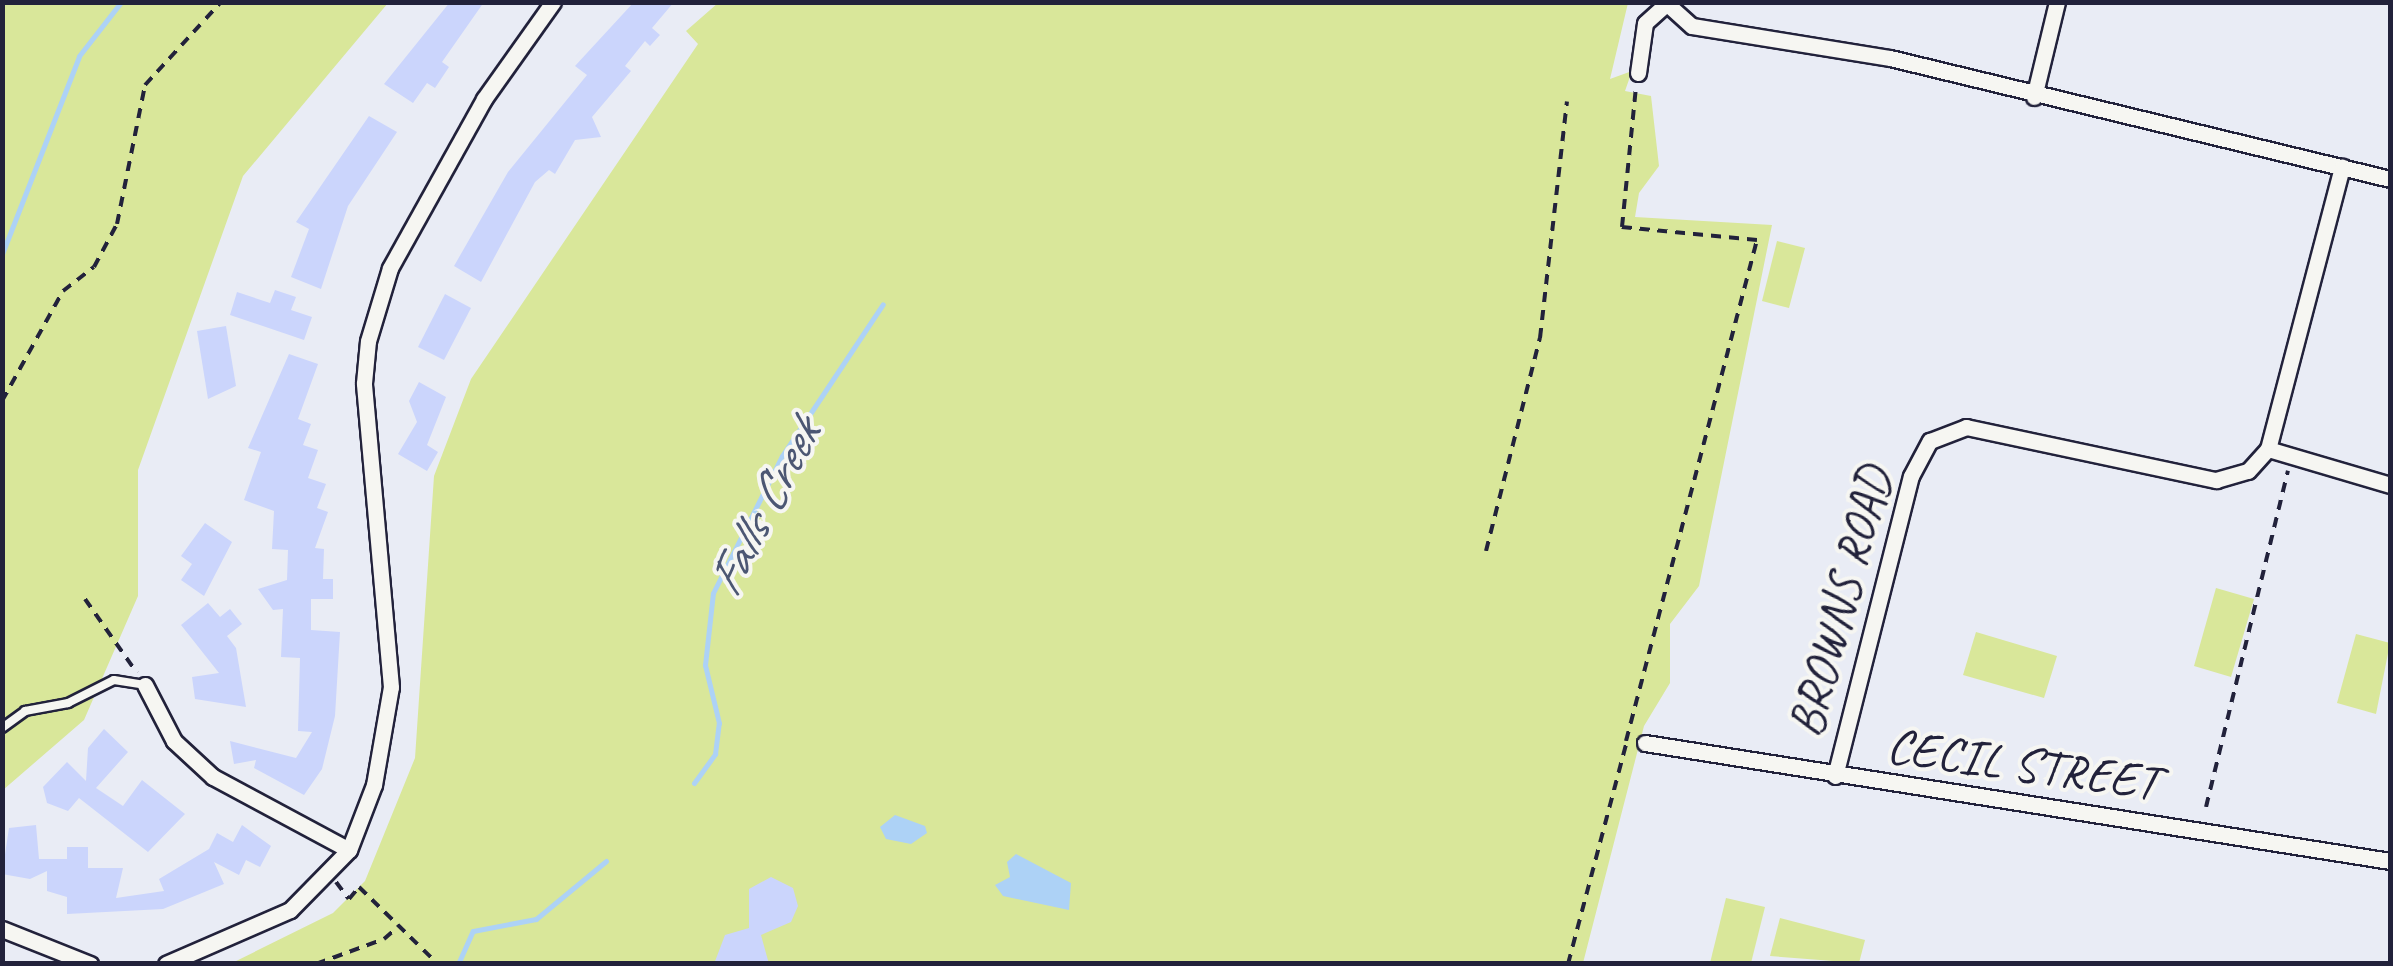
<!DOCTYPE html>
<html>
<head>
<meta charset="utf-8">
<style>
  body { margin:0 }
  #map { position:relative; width:2393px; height:966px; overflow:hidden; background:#e9ecf5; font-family:Caveat,sans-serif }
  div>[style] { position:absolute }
  .green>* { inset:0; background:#d9e79a }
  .water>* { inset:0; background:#add2f6 }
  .stream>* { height:5px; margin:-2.5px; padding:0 2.5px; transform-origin:2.5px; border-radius:2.5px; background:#add2f6 }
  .building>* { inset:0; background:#cbd5fc }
  .path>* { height:4px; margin-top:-2px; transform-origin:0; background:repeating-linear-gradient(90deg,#22223b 0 10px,transparent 0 18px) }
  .roads { filter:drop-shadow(2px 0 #22223b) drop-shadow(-2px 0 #22223b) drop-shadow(0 2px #22223b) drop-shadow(0 -2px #22223b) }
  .service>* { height:8px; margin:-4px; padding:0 4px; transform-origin:4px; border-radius:4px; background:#f6f6f2 }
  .minor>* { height:15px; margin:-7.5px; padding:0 7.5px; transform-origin:7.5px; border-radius:7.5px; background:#f6f6f2 }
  span { translate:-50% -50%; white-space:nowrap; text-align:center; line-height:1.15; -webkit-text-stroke:8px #f6f6f2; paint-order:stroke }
  .street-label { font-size:50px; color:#22223b }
  .water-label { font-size:52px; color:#4c5773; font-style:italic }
  .frame { position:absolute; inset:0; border:5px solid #22223b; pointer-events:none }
</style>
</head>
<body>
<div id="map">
  <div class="green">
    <i style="clip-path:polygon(3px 3px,388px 3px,243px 176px,138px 470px,138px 596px,84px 720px,3px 790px)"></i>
    <i style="clip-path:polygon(718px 3px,1628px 3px,1610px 79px,1632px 71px,1625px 91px,1651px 96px,1659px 166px,1639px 193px,1635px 217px,1772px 225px,1699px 586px,1670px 624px,1670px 683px,1644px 726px,1583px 963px,230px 964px,333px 913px,365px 881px,415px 758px,434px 476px,471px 379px,698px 44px,686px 31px)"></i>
    <i style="clip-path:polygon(1777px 241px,1805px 248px,1789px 308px,1762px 301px)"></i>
    <i style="clip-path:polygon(2216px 588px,2254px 599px,2231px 677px,2194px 666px)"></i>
    <i style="clip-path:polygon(1976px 632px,2057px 656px,2044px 698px,1963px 675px)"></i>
    <i style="clip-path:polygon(2356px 634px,2390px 643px,2376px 714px,2337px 703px)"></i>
    <i style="clip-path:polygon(1726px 898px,1765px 907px,1751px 963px,1710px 963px)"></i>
    <i style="clip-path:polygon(1780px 918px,1865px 940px,1859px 963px,1770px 956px)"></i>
  </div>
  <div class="water">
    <i style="clip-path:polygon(895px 815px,925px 826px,927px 833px,911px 844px,886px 839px,880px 827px)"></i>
    <i style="clip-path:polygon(1016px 854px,1071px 883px,1069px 910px,1003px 896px,995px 885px,1010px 877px,1007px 862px)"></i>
  </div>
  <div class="stream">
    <i style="left:2px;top:254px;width:212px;rotate:-68.7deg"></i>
    <i style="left:79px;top:56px;width:68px;rotate:-52.1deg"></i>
    <i style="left:694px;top:783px;width:36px;rotate:-54deg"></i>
    <i style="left:715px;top:754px;width:31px;rotate:-83deg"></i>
    <i style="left:719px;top:723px;width:60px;rotate:-103.6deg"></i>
    <i style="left:705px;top:665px;width:72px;rotate:-83.7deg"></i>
    <i style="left:713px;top:593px;width:153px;rotate:-63.3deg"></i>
    <i style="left:782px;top:456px;width:182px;rotate:-56.4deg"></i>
    <i style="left:458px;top:964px;width:36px;rotate:-66deg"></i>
    <i style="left:473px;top:931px;width:64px;rotate:-10.8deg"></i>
    <i style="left:536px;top:919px;width:91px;rotate:-39.6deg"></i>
  </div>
  <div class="building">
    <i style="clip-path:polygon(450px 2px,484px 2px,442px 62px,449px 67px,435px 88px,427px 83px,413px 103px,384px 84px)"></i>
    <i style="clip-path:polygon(634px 2px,674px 2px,652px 28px,660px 35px,650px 46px,645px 41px,625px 66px,631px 71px,592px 117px,601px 137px,575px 140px,555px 174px,549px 170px,535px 182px,481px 282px,454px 266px,508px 172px,587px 75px,575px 66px)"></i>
    <i style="clip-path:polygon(369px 116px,397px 132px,348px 206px,321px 289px,291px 277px,309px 229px,296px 222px)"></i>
    <i style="clip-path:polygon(275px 290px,296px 297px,291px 310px,312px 317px,304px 340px,230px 315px,237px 292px,270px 303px)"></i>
    <i style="clip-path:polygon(445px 294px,471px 308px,444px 360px,418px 347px)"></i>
    <i style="clip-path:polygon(226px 326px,236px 386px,208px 399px,197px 331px)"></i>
    <i style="clip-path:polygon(289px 354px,318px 364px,298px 419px,311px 424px,303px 445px,318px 450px,308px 478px,326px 484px,317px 508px,328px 512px,315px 548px,324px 549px,323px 579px,333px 579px,333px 599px,311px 599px,311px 630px,340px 632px,335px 716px,322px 769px,304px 795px,254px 768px,256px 760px,234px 764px,230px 741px,296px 758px,312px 732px,298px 731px,300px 658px,281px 657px,283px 609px,273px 610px,258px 589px,287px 580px,288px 550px,272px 549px,274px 511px,244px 500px,261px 452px,248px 448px)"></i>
    <i style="clip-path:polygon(419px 382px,446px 397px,427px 445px,438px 452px,427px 471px,398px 454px,417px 422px,409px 401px)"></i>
    <i style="clip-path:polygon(205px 523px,232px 542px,204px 596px,181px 580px,192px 564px,181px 556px)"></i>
    <i style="clip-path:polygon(208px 603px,220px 617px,230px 609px,242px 624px,227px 636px,236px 648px,246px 707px,195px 699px,192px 677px,219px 673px,181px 625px)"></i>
    <i style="clip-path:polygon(104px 729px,128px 752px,96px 788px,123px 806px,142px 780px,185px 814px,148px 852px,79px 798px,68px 811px,47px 803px,43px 787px,67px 762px,86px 781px,88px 748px)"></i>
    <i style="clip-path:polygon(36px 825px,39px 859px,67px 859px,67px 847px,88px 847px,88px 868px,123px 868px,116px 898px,164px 891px,159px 879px,209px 849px,217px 833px,233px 842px,242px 825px,271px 846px,260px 867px,246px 860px,239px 875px,214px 862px,224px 884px,163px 909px,67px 914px,67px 897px,47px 891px,47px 871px,30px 879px,2px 874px,9px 828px)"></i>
    <i style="clip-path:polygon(771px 877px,793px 888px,798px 906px,791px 922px,761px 935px,769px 964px,714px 964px,725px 935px,749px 928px,749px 889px)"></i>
  </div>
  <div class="path">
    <i style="left:2px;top:401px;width:126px;rotate:-61deg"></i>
    <i style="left:63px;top:291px;width:39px;rotate:-38deg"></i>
    <i style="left:94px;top:267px;width:49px;rotate:-61.9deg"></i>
    <i style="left:117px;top:224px;width:142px;rotate:-78.6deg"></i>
    <i style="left:145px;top:85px;width:113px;rotate:-47.5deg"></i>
    <i style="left:1486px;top:551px;width:220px;rotate:-75.8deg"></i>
    <i style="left:1540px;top:338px;width:238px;rotate:-83.5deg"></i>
    <i style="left:85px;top:599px;width:90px;rotate:54.9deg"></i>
    <i style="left:1626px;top:741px;width:518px;rotate:-75.35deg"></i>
    <i style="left:1757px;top:240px;width:136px;rotate:-174.5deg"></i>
    <i style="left:1622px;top:227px;width:142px;rotate:-84.3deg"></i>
    <i style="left:2206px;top:807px;width:346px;rotate:-76.3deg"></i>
    <i style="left:336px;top:882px;width:21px;rotate:53deg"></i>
    <i style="left:349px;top:899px;width:16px;rotate:-50deg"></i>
    <i style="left:359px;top:887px;width:110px;rotate:44.3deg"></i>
    <i style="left:316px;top:964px;width:72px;rotate:-20.2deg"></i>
    <i style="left:384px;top:939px;width:21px;rotate:-41deg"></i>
    <i style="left:1568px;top:964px;width:231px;rotate:-75.2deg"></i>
  </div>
  <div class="roads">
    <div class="service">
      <i style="left:2px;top:728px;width:29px;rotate:-36deg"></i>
      <i style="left:25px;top:711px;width:44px;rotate:-10.5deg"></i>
      <i style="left:68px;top:703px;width:51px;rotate:-26.6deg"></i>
      <i style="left:114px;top:680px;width:31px;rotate:9deg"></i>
    </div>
    <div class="minor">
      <i style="left:1665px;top:2px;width:36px;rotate:42deg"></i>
      <i style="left:1692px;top:26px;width:201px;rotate:9.2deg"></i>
      <i style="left:1890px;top:58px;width:514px;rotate:13.6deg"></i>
      <i style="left:1638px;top:73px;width:50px;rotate:-82deg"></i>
      <i style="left:1645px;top:23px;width:28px;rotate:-42deg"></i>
      <i style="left:2034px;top:97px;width:98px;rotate:-76.4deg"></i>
      <i style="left:2268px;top:449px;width:127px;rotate:16.4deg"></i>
      <i style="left:145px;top:685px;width:63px;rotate:62.6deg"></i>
      <i style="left:174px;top:741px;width:53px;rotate:42.7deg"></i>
      <i style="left:213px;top:777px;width:154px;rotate:28.2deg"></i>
      <i style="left:1645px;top:743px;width:754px;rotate:9deg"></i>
      <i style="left:1835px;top:776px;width:309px;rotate:-75.8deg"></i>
      <i style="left:1911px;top:476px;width:40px;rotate:-62deg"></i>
      <i style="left:1930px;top:441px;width:39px;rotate:-21deg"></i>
      <i style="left:1966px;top:427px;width:256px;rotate:12deg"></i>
      <i style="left:2216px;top:480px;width:33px;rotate:-16deg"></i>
      <i style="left:2248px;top:471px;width:30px;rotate:-48deg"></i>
      <i style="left:2268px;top:449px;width:292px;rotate:-75.3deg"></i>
      <i style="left:2px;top:929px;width:95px;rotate:21.7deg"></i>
      <i style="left:166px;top:964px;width:135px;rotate:-23.5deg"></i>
      <i style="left:290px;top:910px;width:84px;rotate:-45.5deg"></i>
      <i style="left:349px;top:850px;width:70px;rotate:-69deg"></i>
      <i style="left:374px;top:785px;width:99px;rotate:-80.2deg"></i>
      <i style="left:391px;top:687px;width:305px;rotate:-95.1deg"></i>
      <i style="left:364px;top:383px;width:42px;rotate:-84.6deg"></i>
      <i style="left:368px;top:341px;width:76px;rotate:-73.2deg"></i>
      <i style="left:390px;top:268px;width:193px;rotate:-60.9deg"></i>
      <i style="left:484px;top:99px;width:119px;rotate:-54.6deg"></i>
    </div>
  </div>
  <div class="street-label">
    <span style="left:1840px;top:602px;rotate:-75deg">BROWNS ROAD</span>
    <span style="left:2023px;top:764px;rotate:8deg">CECIL STREET</span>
  </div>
  <div class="water-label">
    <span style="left:764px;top:508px;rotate:-63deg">Falls Creek</span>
  </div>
  <div class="frame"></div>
</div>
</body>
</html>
